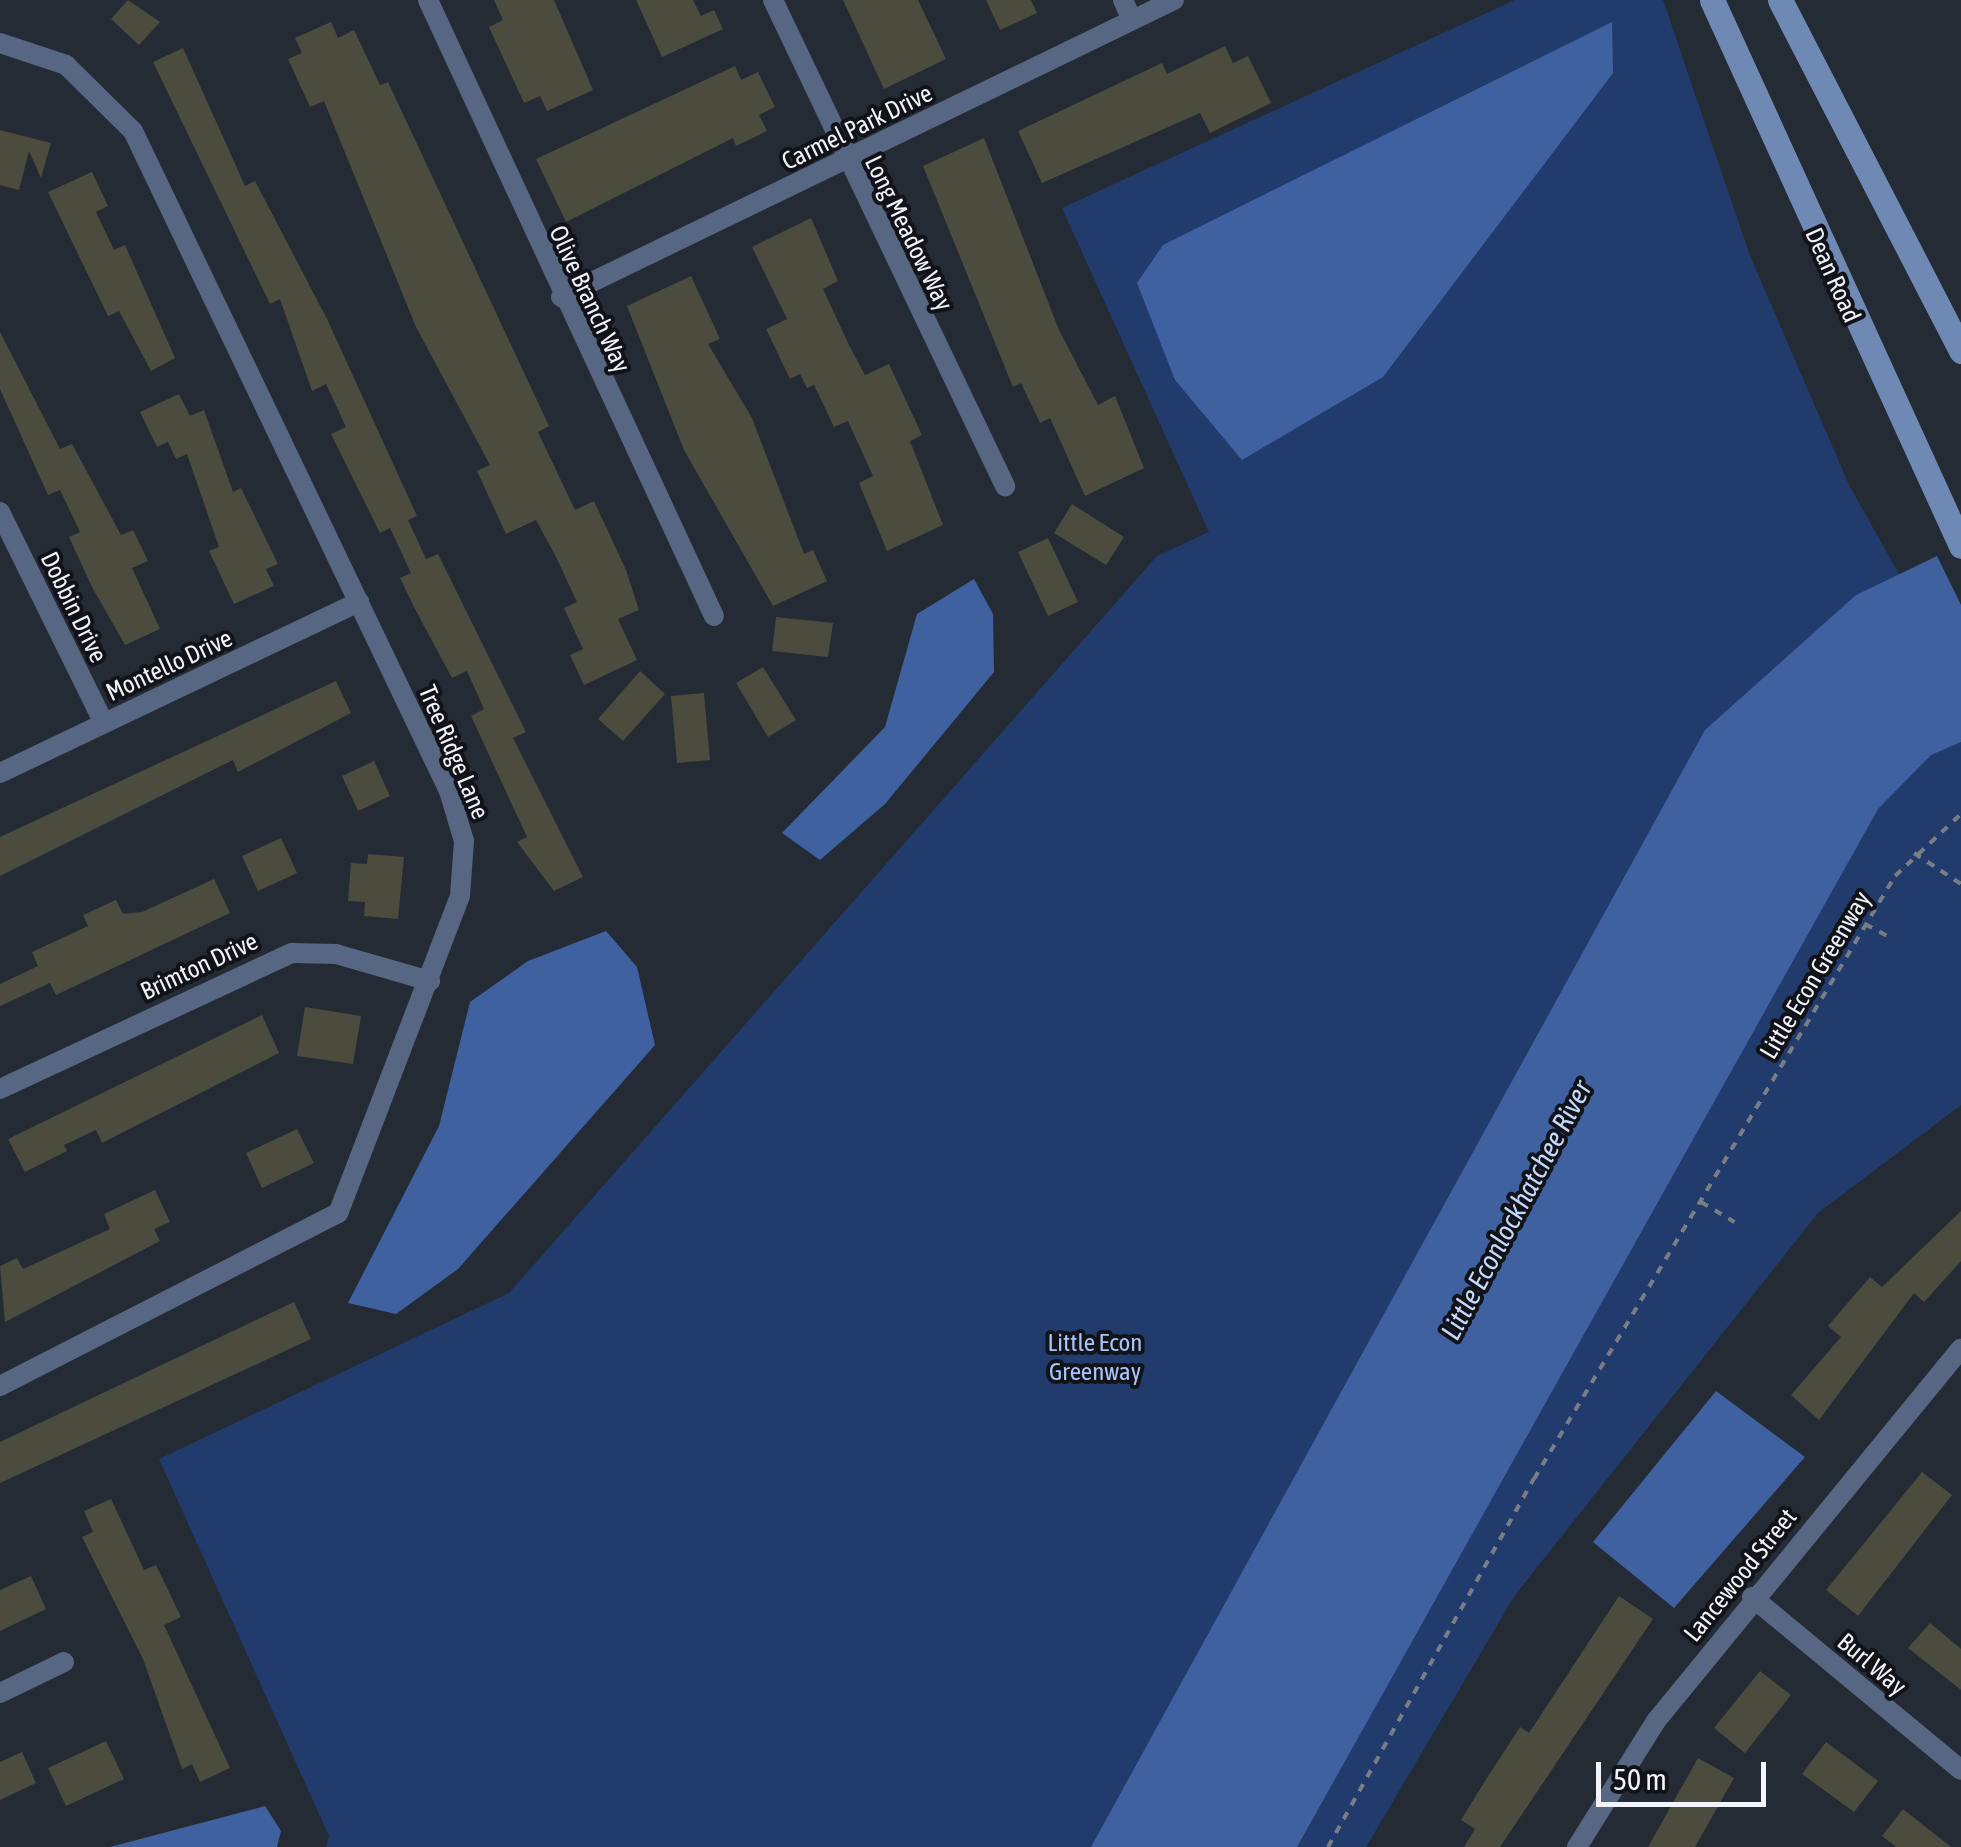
<!DOCTYPE html>
<html>
<head>
<meta charset="utf-8">
<style>
  body { margin:0 }
  #map { position:relative; width:1961px; height:1847px; overflow:hidden; background:#252b35; font-family:"Asap Condensed",sans-serif }
  div>[style] { position:absolute }
  .green>* { inset:0; background:#213b6d }
  .water>* { inset:0; background:#3f61a0 }
  .building>* { inset:0; background:#4b4b3e }
  .path>* { height:4px; margin-top:-2px; transform-origin:0; background:repeating-linear-gradient(90deg,#787d86 0 8px,transparent 0 16px) }
  .street>* { height:20px; margin:-10px; padding:0 10px; transform-origin:10px; border-radius:10px; background:#576783 }
  .secondary>* { height:25px; margin:-12.5px; padding:0 12.5px; transform-origin:12.5px; border-radius:12.5px; background:#6f89b5 }
  span { translate:-50% -50%; white-space:nowrap; text-align:center; line-height:1.15; -webkit-text-stroke:8px #111318; paint-order:stroke }
  .street-label { font-size:25px; color:#f1f4fb }
  .park-label { font-size:25px; color:#a8c6fc }
  .water-label { font-size:28px; color:#c4d9fd; font-style:italic }
  .scale { position:absolute; left:1596px; top:1762px; width:170px; height:45px; box-sizing:border-box; border:5px solid #f1f4fb; border-top:0; padding-left:12px; font-size:30px; line-height:35px; white-space:nowrap; color:#f1f4fb; -webkit-text-stroke:8px #111318; paint-order:stroke }
</style>
</head>
<body>
<div id="map">
  <div class="green">
    <i style="clip-path:polygon(1515px 0,1663px 0,1750px 256px,1850px 487px,1961px 684px,1961px 1105px,1818px 1213px,1515px 1595px,1366px 1847px,326px 1847px,329px 1836px,159px 1459px,509px 1293px,1157px 556px,1209px 532px,1062px 208px)"></i>
  </div>
  <div class="water">
    <i style="clip-path:polygon(1612px 22px,1613px 73px,1383px 377px,1242px 460px,1175px 380px,1137px 283px,1163px 245px)"></i>
    <i style="clip-path:polygon(1937px 556px,1961px 605px,1961px 742px,1931px 755px,1878px 809px,1297px 1847px,1091px 1847px,1705px 730px,1856px 595px)"></i>
    <i style="clip-path:polygon(974px 579px,993px 614px,994px 672px,885px 804px,820px 860px,782px 833px,885px 727px,917px 614px)"></i>
    <i style="clip-path:polygon(606px 931px,637px 967px,655px 1045px,458px 1269px,396px 1314px,348px 1303px,439px 1126px,470px 1002px,528px 961px)"></i>
    <i style="clip-path:polygon(1716px 1391px,1805px 1457px,1674px 1608px,1593px 1542px)"></i>
    <i style="clip-path:polygon(265px 1806px,281px 1831px,277px 1847px,110px 1847px)"></i>
  </div>
  <div class="building">
    <i style="clip-path:polygon(128px 0,160px 22px,139px 45px,111px 19px)"></i>
    <i style="clip-path:polygon(494px 0,554px 0,593px 90px,547px 111px,540px 96px,524px 103px,489px 27px,503px 20px)"></i>
    <i style="clip-path:polygon(636px 0,693px 0,701px 16px,714px 10px,723px 29px,662px 57px)"></i>
    <i style="clip-path:polygon(843px 0,918px 0,946px 59px,884px 89px)"></i>
    <i style="clip-path:polygon(986px 0,1031px 0,1037px 13px,1000px 30px)"></i>
    <i style="clip-path:polygon(331px 22px,338px 38px,354px 30px,380px 85px,388px 82px,549px 426px,538px 432px,575px 510px,594px 501px,626px 570px,639px 610px,618px 619px,637px 660px,584px 685px,570px 655px,583px 649px,564px 608px,577px 602px,556px 557px,536px 520px,506px 534px,477px 471px,490px 465px,416px 327px,324px 101px,310px 107px,288px 59px,302px 53px,295px 38px)"></i>
    <i style="clip-path:polygon(1225px 46px,1233px 63px,1248px 56px,1271px 103px,1210px 133px,1200px 113px,1042px 183px,1018px 131px,1162px 63px,1167px 74px)"></i>
    <i style="clip-path:polygon(183px 48px,245px 186px,255px 181px,327px 319px,417px 516px,408px 520px,426px 559px,438px 554px,526px 732px,513px 738px,583px 877px,554px 891px,517px 842px,527px 837px,471px 716px,484px 709px,467px 671px,452px 678px,415px 609px,400px 578px,411px 573px,390px 528px,380px 533px,331px 434px,346px 427px,326px 384px,312px 391px,280px 299px,270px 304px,153px 62px)"></i>
    <i style="clip-path:polygon(735px 66px,741px 80px,758px 72px,775px 107px,759px 115px,767px 131px,736px 146px,733px 138px,566px 222px,536px 159px)"></i>
    <i style="clip-path:polygon(0 130px,51px 143px,41px 178px,29px 151px,19px 190px,0 185px)"></i>
    <i style="clip-path:polygon(984px 138px,1059px 330px,1098px 405px,1115px 396px,1144px 468px,1085px 496px,1050px 418px,1040px 423px,1021px 383px,1013px 387px,923px 166px)"></i>
    <i style="clip-path:polygon(92px 172px,108px 206px,96px 212px,114px 250px,125px 245px,175px 358px,151px 371px,119px 311px,108px 316px,48px 192px)"></i>
    <i style="clip-path:polygon(811px 218px,838px 281px,823px 289px,849px 345px,865px 375px,889px 364px,922px 435px,910px 441px,943px 525px,887px 551px,859px 483px,873px 476px,848px 421px,834px 427px,814px 385px,807px 388px,800px 374px,790px 379px,766px 329px,787px 319px,752px 247px)"></i>
    <i style="clip-path:polygon(691px 276px,720px 339px,708px 344px,752px 418px,804px 554px,813px 550px,827px 581px,773px 606px,684px 450px,627px 306px)"></i>
    <i style="clip-path:polygon(0 332px,60px 449px,72px 444px,121px 535px,133px 530px,148px 561px,132px 568px,160px 629px,125px 645px,92px 587px,69px 537px,80px 532px,60px 490px,48px 495px,0 389px)"></i>
    <i style="clip-path:polygon(179px 394px,190px 416px,204px 410px,233px 492px,241px 488px,278px 564px,266px 569px,274px 586px,234px 604px,209px 551px,219px 547px,187px 454px,176px 459px,168px 442px,157px 447px,140px 412px)"></i>
    <i style="clip-path:polygon(1072px 504px,1124px 537px,1106px 565px,1054px 533px)"></i>
    <i style="clip-path:polygon(1048px 538px,1078px 602px,1048px 616px,1018px 552px)"></i>
    <i style="clip-path:polygon(776px 617px,833px 623px,828px 657px,772px 651px)"></i>
    <i style="clip-path:polygon(763px 667px,796px 720px,768px 737px,736px 683px)"></i>
    <i style="clip-path:polygon(640px 671px,665px 694px,623px 741px,598px 719px)"></i>
    <i style="clip-path:polygon(336px 681px,351px 713px,238px 772px,233px 760px,0 876px,0 837px)"></i>
    <i style="clip-path:polygon(704px 693px,710px 760px,677px 763px,671px 696px)"></i>
    <i style="clip-path:polygon(374px 761px,390px 796px,358px 811px,342px 776px)"></i>
    <i style="clip-path:polygon(281px 838px,297px 873px,258px 891px,242px 856px)"></i>
    <i style="clip-path:polygon(368px 854px,404px 857px,398px 919px,364px 916px,365px 902px,348px 901px,351px 863px,367px 864px)"></i>
    <i style="clip-path:polygon(214px 879px,230px 913px,56px 995px,50px 983px,0 1006px,0 984px,38px 966px,32px 952px,88px 926px,83px 915px,116px 900px,123px 914px,142px 912px)"></i>
    <i style="clip-path:polygon(305px 1007px,361px 1016px,353px 1064px,297px 1056px)"></i>
    <i style="clip-path:polygon(262px 1015px,279px 1053px,102px 1143px,96px 1130px,64px 1145px,67px 1151px,25px 1172px,8px 1139px)"></i>
    <i style="clip-path:polygon(297px 1129px,314px 1163px,262px 1188px,246px 1153px)"></i>
    <i style="clip-path:polygon(155px 1190px,170px 1222px,154px 1229px,160px 1241px,5px 1322px,0 1266px,17px 1258px,23px 1269px,110px 1229px,104px 1214px)"></i>
    <i style="clip-path:polygon(1961px 1211px,1961px 1261px,1924px 1302px,1914px 1293px,1819px 1420px,1791px 1395px,1841px 1337px,1828px 1326px,1870px 1277px,1882px 1287px)"></i>
    <i style="clip-path:polygon(294px 1302px,311px 1339px,0 1483px,0 1442px)"></i>
    <i style="clip-path:polygon(1922px 1472px,1952px 1495px,1858px 1616px,1826px 1590px)"></i>
    <i style="clip-path:polygon(111px 1499px,144px 1570px,156px 1565px,181px 1617px,164px 1625px,230px 1768px,200px 1782px,192px 1764px,182px 1769px,143px 1659px,82px 1537px,93px 1532px,84px 1511px)"></i>
    <i style="clip-path:polygon(31px 1576px,46px 1609px,0 1631px,0 1590px)"></i>
    <i style="clip-path:polygon(1619px 1596px,1653px 1619px,1500px 1847px,1464px 1847px,1475px 1829px,1461px 1820px,1485px 1781px,1520px 1727px,1529px 1733px)"></i>
    <i style="clip-path:polygon(1930px 1623px,1961px 1649px,1961px 1690px,1908px 1648px)"></i>
    <i style="clip-path:polygon(1760px 1671px,1791px 1695px,1745px 1753px,1714px 1728px)"></i>
    <i style="clip-path:polygon(106px 1741px,124px 1779px,66px 1806px,48px 1768px)"></i>
    <i style="clip-path:polygon(1826px 1742px,1878px 1781px,1854px 1812px,1802px 1774px)"></i>
    <i style="clip-path:polygon(22px 1752px,36px 1783px,0 1800px,0 1762px)"></i>
    <i style="clip-path:polygon(1698px 1758px,1734px 1778px,1695px 1847px,1648px 1847px)"></i>
    <i style="clip-path:polygon(1903px 1809px,1951px 1847px,1896px 1847px,1882px 1836px)"></i>
  </div>
  <div class="path">
    <i style="left:1914px;top:853px;width:56px;rotate:33.4deg"></i>
    <i style="left:1865px;top:924px;width:27px;rotate:28deg"></i>
    <i style="left:1701px;top:1202px;width:39px;rotate:31deg"></i>
    <i style="left:1328px;top:1847px;width:422px;rotate:-60.8deg"></i>
    <i style="left:1534px;top:1479px;width:703px;rotate:-59.09deg"></i>
    <i style="left:1895px;top:876px;width:91px;rotate:-43.2deg"></i>
  </div>
  <div class="street">
    <i style="left:428px;top:0;width:679px;rotate:65.1deg"></i>
    <i style="left:773px;top:0;width:539px;rotate:64.48deg"></i>
    <i style="left:1123px;top:0;width:22px;rotate:66deg"></i>
    <i style="left:0;top:43px;width:70px;rotate:18.4deg"></i>
    <i style="left:66px;top:65px;width:94px;rotate:44.6deg"></i>
    <i style="left:133px;top:131px;width:732px;rotate:64.42deg"></i>
    <i style="left:449px;top:791px;width:52px;rotate:73.3deg"></i>
    <i style="left:464px;top:841px;width:55px;rotate:94.2deg"></i>
    <i style="left:460px;top:896px;width:340px;rotate:111deg"></i>
    <i style="left:338px;top:1213px;width:380px;rotate:152.9deg"></i>
    <i style="left:561px;top:297px;width:681px;rotate:-25.85deg"></i>
    <i style="left:0;top:512px;width:235px;rotate:63.8deg"></i>
    <i style="left:0;top:773px;width:398px;rotate:-25.5deg"></i>
    <i style="left:0;top:1089px;width:322px;rotate:-25deg"></i>
    <i style="left:292px;top:953px;width:44px;rotate:1.3deg"></i>
    <i style="left:336px;top:954px;width:98px;rotate:16deg"></i>
    <i style="left:1752px;top:1597px;width:271px;rotate:39.6deg"></i>
    <i style="left:0;top:1693px;width:71px;rotate:-25.8deg"></i>
    <i style="left:1577px;top:1847px;width:149px;rotate:-57.9deg"></i>
    <i style="left:1656px;top:1721px;width:481px;rotate:-50.7deg"></i>
  </div>
  <div class="secondary">
    <i style="left:1712px;top:0;width:600px;rotate:65.48deg"></i>
    <i style="left:1780px;top:0;width:395px;rotate:62.7deg"></i>
  </div>
  <div class="street-label">
    <span style="left:857px;top:127px;rotate:-26deg">Carmel Park Drive</span>
    <span style="left:909px;top:233px;rotate:64deg">Long Meadow Way</span>
    <span style="left:1833px;top:275px;rotate:66deg">Dean Road</span>
    <span style="left:590px;top:299px;rotate:65deg">Olive Branch Way</span>
    <span style="left:74px;top:607px;rotate:64deg">Dobbin Drive</span>
    <span style="left:169px;top:665px;rotate:-25deg">Montello Drive</span>
    <span style="left:454px;top:752px;rotate:67deg">Tree Ridge Lane</span>
    <span style="left:199px;top:966px;rotate:-25deg">Brimton Drive</span>
    <span style="left:1815px;top:975px;rotate:-59deg">Little Econ Greenway</span>
    <span style="left:1740px;top:1575px;rotate:-51deg">Lancewood Street</span>
    <span style="left:1872px;top:1664px;rotate:40deg">Burl Way</span>
  </div>
  <div class="park-label">
    <span style="left:1095px;top:1357px">Little Econ<br>Greenway</span>
  </div>
  <div class="water-label">
    <span style="left:1516px;top:1210px;rotate:-62deg">Little Econlockhatchee River</span>
  </div>
  <div class="scale">50 m</div>
</div>
</body>
</html>
